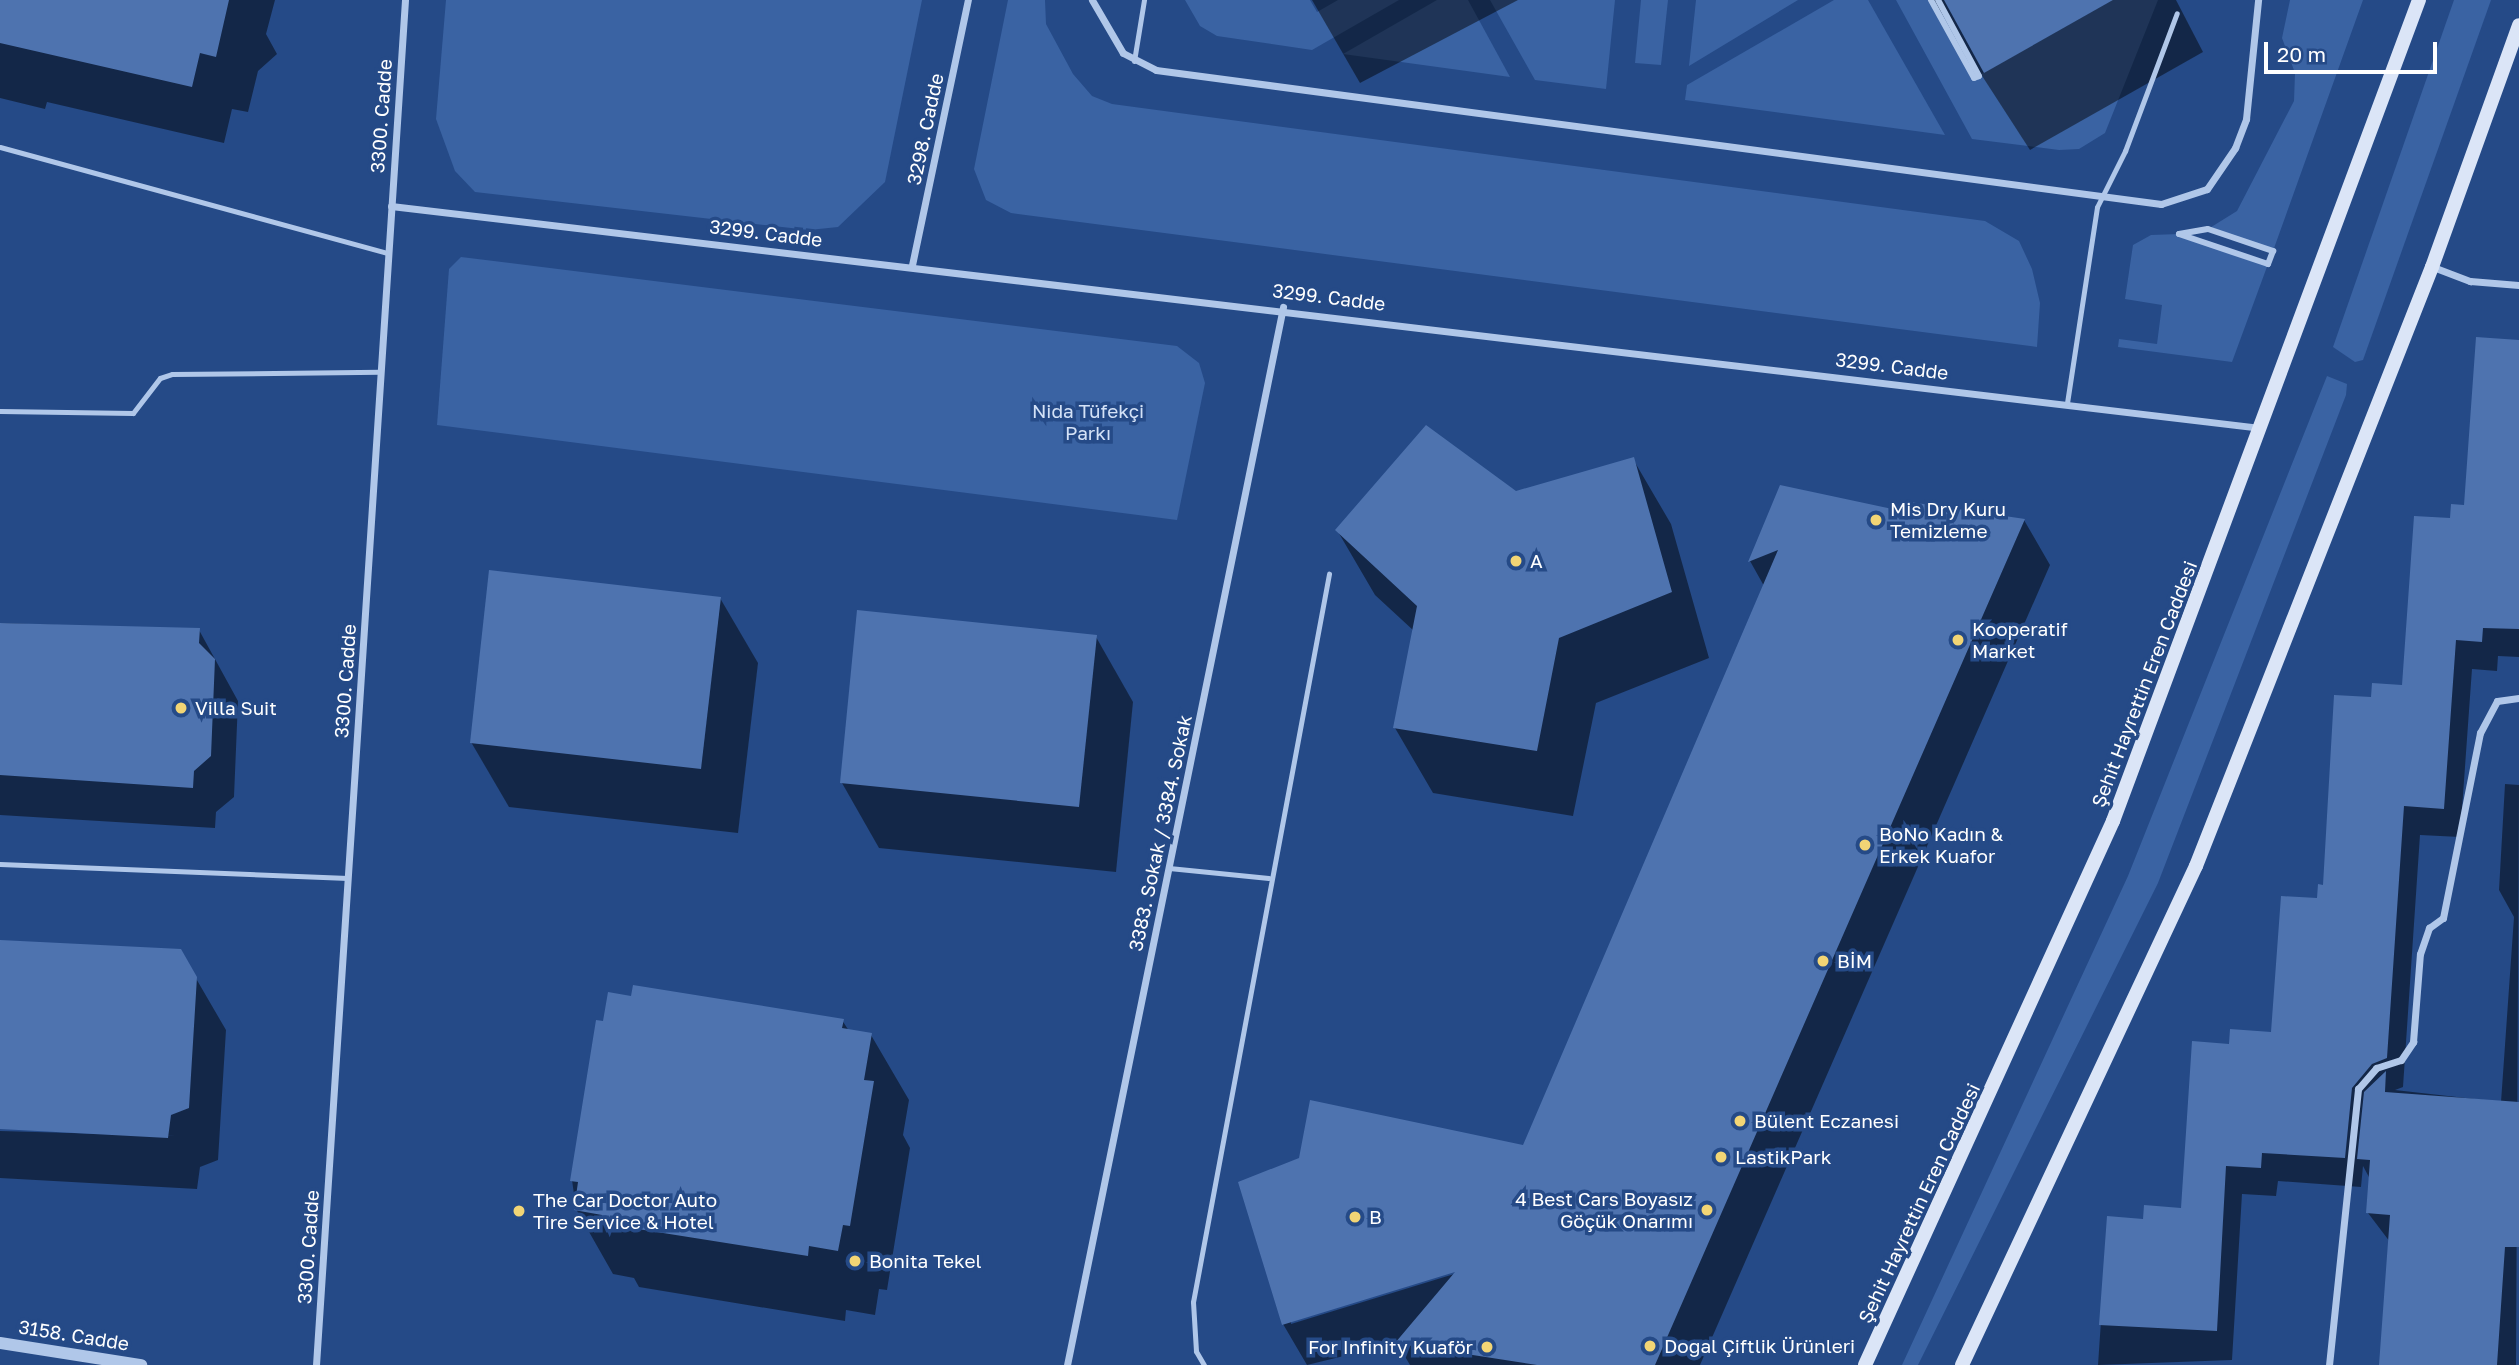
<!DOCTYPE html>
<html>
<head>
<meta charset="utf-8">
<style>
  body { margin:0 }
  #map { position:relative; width:2519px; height:1365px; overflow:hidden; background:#254a87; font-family:"Golos Text",sans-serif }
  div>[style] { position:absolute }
  .green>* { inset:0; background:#3a63a3 }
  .shadow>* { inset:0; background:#0007 }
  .building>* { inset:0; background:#4e73af }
  .service>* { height:5px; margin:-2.5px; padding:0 2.5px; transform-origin:2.5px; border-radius:2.5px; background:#b0c7e9 }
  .pedestrian>* { height:6px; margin:-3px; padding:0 3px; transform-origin:3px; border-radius:3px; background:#b0c7e9 }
  .minor>* { height:7px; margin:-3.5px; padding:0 3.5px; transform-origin:3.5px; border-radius:3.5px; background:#b0c7e9 }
  .tertiary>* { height:12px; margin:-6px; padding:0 6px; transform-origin:6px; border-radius:6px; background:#b0c7e9 }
  .secondary>* { height:14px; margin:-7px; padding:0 7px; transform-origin:7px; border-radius:7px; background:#dbe5f7 }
  .dots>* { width:19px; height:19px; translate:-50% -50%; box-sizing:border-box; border:4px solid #254a87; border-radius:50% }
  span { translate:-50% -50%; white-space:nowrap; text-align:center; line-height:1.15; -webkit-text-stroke:7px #254a87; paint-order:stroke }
  .street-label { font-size:19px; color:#fff }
  .park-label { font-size:19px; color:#d4e2f7 }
  .poi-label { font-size:19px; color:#fff }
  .left { translate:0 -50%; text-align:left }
  .right { translate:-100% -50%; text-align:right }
  .scale { position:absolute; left:2264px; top:42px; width:173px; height:32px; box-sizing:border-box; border:4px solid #fff; border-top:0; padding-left:9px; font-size:21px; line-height:24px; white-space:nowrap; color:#fff; -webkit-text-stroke:5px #254a87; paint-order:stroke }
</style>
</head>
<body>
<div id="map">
  <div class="green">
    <i style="clip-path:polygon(446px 0,922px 0,885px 182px,838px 227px,809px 230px,475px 192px,455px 171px,436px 119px)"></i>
    <i style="clip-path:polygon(1008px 0,1045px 0,1046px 24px,1073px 74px,1092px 96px,1112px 104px,1985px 221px,2019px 241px,2032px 269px,2040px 303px,2037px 347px,1011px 213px,986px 200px,974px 169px)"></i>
    <i style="clip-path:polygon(1185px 0,1310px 0,1317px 12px,1338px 0,1399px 0,1312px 50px,1217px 36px,1200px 26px)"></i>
    <i style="clip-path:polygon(1437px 0,1468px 0,1510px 77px,1343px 54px)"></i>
    <i style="clip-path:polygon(1490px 0,1615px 0,1606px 89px,1535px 80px)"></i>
    <i style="clip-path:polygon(1641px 0,1668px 0,1661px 65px,1635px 63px)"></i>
    <i style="clip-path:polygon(1696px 0,1798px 0,1689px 66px)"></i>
    <i style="clip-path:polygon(1834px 0,1868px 0,1945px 135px,1685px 100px,1687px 85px)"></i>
    <i style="clip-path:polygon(1896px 0,1931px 0,1974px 78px,2113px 0,2158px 0,2105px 133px,2079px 149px,2059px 150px,1972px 139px)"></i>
    <i style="clip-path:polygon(2290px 0,2363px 0,2273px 251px,2208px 229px,2237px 211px,2294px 101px,2295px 73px,2282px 38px)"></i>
    <i style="clip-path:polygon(2454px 0,2491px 0,2363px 360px,2355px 362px,2333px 347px)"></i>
    <i style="clip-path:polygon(2179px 234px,2268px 264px,2232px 362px,2118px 347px,2119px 339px,2157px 344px,2162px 305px,2125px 299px,2133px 245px,2151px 235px)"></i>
    <i style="clip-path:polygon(461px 257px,1177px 346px,1199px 363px,1205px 383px,1177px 520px,437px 425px,449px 269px)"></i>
    <i style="clip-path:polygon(2327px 376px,2347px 384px,2346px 395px,2158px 883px,1918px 1365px,1902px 1365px,2128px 876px)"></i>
  </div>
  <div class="shadow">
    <i style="clip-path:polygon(0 0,275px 0,266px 34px,277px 54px,258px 71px,248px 112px,232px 109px,224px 143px,47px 102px,45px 109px,0 98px)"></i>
    <i style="clip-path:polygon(1312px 0,1518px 0,1360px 83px)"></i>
    <i style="clip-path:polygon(1933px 0,2176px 0,2203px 52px,2030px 150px)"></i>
    <i style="clip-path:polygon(2519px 342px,2519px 657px,2498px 656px,2497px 671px,2472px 669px,2460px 837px,2420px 835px,2403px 1087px,2395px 1090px,2501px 1102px,2514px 917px,2499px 890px,2505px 784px,2519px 785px,2516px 1365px,2382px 1365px,2390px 1242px,2368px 1213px,2370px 1179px,2363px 1166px,2361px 1187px,2278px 1181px,2276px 1196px,2242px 1194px,2232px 1360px,2098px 1365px,2108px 1218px,2144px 1221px,2183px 1209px,2231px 1046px,2273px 1034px,2325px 887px,2373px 699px,2403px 687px,2452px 520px,2466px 507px)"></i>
    <i style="clip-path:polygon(1633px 459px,1671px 524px,1709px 658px,1596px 703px,1573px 816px,1433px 793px,1395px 728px,1414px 631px,1375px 595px,1337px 530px,1516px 493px)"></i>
    <i style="clip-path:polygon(evenodd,1781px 487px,1898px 512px,2024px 520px,2050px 565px,1700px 1365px,1410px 1365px,1397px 1343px,1307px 1365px,1283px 1324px,1524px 1147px,1764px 586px,1750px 561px,1781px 487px,1463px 1268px,1464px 1271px,1291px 1324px,1291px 1320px,1463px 1268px)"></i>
    <i style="clip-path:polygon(720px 598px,758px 663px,738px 833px,509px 807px,471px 742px)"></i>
    <i style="clip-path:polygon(0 623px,199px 630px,238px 701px,234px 797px,216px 812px,215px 828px,0 815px)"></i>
    <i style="clip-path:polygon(1096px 637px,1133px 702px,1116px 872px,879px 848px,842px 783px)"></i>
    <i style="clip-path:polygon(0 941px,180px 951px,226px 1030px,218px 1160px,200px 1167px,197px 1189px,0 1178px,0 1131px,176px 1136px,0 1127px)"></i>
    <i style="clip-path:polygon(842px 1020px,849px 1031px,871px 1035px,909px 1100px,903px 1135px,910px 1148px,887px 1290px,879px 1289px,875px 1315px,846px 1310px,845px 1321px,639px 1287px,634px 1278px,613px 1274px,576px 1209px,572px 1180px)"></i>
  </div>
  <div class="building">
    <i style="clip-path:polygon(0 0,229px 0,216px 57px,200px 53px,192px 87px,0 43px)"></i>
    <i style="clip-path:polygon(1944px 0,2113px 0,1984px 73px)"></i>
    <i style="clip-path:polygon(2476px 337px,2519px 340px,2519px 629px,2483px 628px,2482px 642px,2456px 640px,2444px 809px,2404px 806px,2387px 1058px,2372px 1064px,2352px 1088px,2345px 1158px,2262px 1153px,2261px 1168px,2226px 1166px,2217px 1331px,2099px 1325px,2107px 1216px,2143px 1219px,2144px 1205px,2181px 1208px,2192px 1041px,2229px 1044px,2230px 1029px,2271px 1032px,2281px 896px,2317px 898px,2318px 884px,2323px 885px,2334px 695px,2371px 697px,2372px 683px,2402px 685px,2414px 516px,2450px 518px,2451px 504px,2464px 505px)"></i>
    <i style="clip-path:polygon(1426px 425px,1516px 491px,1634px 457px,1672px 592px,1559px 638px,1537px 751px,1393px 728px,1417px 606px,1335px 530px)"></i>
    <i style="clip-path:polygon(1780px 485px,1897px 510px,1903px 501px,2025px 519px,1655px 1365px,1537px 1365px,1395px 1343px,1455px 1272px,1282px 1325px,1238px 1182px,1299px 1158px,1310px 1100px,1523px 1145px,1778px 550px,1748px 562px)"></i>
    <i style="clip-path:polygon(489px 570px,721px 597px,701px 769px,470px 743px)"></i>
    <i style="clip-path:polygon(857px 610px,1097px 635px,1079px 807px,840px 783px)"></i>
    <i style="clip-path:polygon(0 623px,200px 628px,199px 643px,215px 659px,211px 756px,194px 771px,193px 788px,0 775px)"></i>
    <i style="clip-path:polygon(0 940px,181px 949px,197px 977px,189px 1108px,171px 1115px,168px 1138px,0 1129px)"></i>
    <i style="clip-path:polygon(633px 985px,844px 1019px,842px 1028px,872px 1033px,864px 1080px,874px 1081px,850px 1226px,843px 1225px,838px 1251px,809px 1246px,808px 1256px,600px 1223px,602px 1215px,574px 1210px,578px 1182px,570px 1181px,596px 1020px,603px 1021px,608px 992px,631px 996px)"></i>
    <i style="clip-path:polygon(2386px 1071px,2385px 1092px,2519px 1102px,2519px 1247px,2505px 1247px,2497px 1365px,2379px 1365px,2390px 1215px,2366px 1213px,2370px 1160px,2357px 1159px,2364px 1092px)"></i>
  </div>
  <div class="service">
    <i style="left:1134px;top:61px;width:62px;rotate:-80.7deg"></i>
    <i style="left:0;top:147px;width:402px;rotate:15.3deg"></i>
    <i style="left:2067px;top:403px;width:198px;rotate:-81.3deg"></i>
    <i style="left:2097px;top:207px;width:63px;rotate:-63.4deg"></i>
    <i style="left:2125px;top:151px;width:147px;rotate:-69.4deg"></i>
    <i style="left:0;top:411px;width:133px;rotate:0.9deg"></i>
    <i style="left:133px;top:413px;width:44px;rotate:-52.4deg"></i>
    <i style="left:160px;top:378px;width:13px;rotate:-18deg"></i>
    <i style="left:172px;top:374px;width:208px;rotate:-0.6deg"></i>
    <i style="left:0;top:864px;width:348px;rotate:2.3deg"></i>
    <i style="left:1169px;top:868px;width:100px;rotate:5.7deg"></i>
    <i style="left:1204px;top:1365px;width:16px;rotate:-120deg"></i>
    <i style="left:1196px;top:1351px;width:49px;rotate:-93.5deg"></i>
    <i style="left:1193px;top:1302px;width:741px;rotate:-79.42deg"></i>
  </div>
  <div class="pedestrian">
    <i style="left:1931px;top:0;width:89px;rotate:61.1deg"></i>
    <i style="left:1974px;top:78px;width:5px;rotate:-22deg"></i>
    <i style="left:1979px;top:76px;width:86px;rotate:-118.3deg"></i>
    <i style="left:2208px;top:229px;width:69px;rotate:18.7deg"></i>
    <i style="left:2273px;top:251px;width:14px;rotate:111deg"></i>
    <i style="left:2268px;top:264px;width:94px;rotate:-161.4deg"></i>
    <i style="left:2179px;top:234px;width:29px;rotate:-10deg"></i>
  </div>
  <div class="minor">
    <i style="left:1092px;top:0;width:61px;rotate:59.7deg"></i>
    <i style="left:1123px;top:53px;width:37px;rotate:27deg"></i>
    <i style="left:1156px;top:70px;width:1014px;rotate:7.59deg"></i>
    <i style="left:2161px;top:204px;width:48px;rotate:-18.1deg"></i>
    <i style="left:2207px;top:189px;width:50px;rotate:-55.7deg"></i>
    <i style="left:2235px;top:148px;width:31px;rotate:-69deg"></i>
    <i style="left:2246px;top:119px;width:120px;rotate:-84.2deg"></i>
    <i style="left:391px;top:206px;width:1882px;rotate:6.77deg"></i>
    <i style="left:912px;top:265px;width:271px;rotate:-78.1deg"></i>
    <i style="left:2433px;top:267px;width:40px;rotate:21deg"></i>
    <i style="left:2470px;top:281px;width:49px;rotate:4.7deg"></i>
    <i style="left:316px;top:1365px;width:1368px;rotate:-86.27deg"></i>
    <i style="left:1067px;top:1365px;width:1080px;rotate:-78.46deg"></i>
    <i style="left:2329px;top:1365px;width:278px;rotate:-84deg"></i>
    <i style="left:2358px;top:1089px;width:28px;rotate:-49deg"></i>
    <i style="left:2376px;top:1068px;width:26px;rotate:-18deg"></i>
    <i style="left:2401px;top:1060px;width:22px;rotate:-56deg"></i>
    <i style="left:2413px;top:1042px;width:88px;rotate:-85.5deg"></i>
    <i style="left:2420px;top:954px;width:28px;rotate:-71deg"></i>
    <i style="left:2429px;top:928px;width:17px;rotate:-36deg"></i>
    <i style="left:2443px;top:918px;width:189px;rotate:-78.7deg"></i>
    <i style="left:2480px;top:733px;width:36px;rotate:-62deg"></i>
    <i style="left:2497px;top:701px;width:22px;rotate:-8deg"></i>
  </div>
  <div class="tertiary">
    <i style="left:0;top:1343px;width:143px;rotate:8.9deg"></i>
  </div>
  <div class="secondary">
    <i style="left:1865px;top:1365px;width:598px;rotate:-65.49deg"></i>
    <i style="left:2113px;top:821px;width:876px;rotate:-69.56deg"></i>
    <i style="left:1962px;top:1365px;width:551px;rotate:-64.88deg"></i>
    <i style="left:2196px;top:866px;width:644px;rotate:-68.5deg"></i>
    <i style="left:2432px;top:267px;width:257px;rotate:-70.2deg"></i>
  </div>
  <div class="dots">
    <i style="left:1876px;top:520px;background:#f2d575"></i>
    <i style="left:1516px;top:561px;background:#f2d575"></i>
    <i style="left:1958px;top:640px;background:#f2d575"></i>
    <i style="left:181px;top:708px;background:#f2d575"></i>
    <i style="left:1865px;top:845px;background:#f2d575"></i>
    <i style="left:1823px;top:961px;background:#f2d575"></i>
    <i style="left:1740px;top:1121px;background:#f2d575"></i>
    <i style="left:1721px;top:1157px;background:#f2d575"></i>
    <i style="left:1707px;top:1210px;background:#f2d575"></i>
    <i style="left:519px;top:1211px;background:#f2d575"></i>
    <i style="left:1355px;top:1217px;background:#f2d575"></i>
    <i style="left:855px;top:1261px;background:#f2d575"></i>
    <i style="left:1650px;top:1346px;background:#f2d575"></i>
    <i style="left:1487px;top:1347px;background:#f2d575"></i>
  </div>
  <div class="street-label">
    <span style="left:381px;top:116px;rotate:-86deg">3300. Cadde</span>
    <span style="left:925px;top:129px;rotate:-78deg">3298. Cadde</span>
    <span style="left:766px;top:233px;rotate:7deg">3299. Cadde</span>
    <span style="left:1329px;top:297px;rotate:7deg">3299. Cadde</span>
    <span style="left:1892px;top:366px;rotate:7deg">3299. Cadde</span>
    <span style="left:345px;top:681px;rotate:-86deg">3300. Cadde</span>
    <span style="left:2144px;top:684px;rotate:-69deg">Şehit Hayrettin Eren Caddesi</span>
    <span style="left:1160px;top:833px;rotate:-78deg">3383. Sokak / 3384. Sokak</span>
    <span style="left:1919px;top:1203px;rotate:-65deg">Şehit Hayrettin Eren Caddesi</span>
    <span style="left:308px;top:1247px;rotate:-86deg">3300. Cadde</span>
    <span style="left:74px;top:1335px;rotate:9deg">3158. Cadde</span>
  </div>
  <div class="park-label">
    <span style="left:1088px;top:422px">Nida Tüfekçi<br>Parkı</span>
  </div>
  <div class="poi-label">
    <span class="left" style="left:1890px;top:520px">Mis Dry Kuru<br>Temizleme</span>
    <span class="left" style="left:1530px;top:561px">A</span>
    <span class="left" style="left:1972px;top:640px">Kooperatif<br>Market</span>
    <span class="left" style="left:195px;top:708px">Villa Suit</span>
    <span class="left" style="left:1879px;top:845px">BoNo Kadın &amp;<br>Erkek Kuafor</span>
    <span class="left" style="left:1837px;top:961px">BİM</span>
    <span class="left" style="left:1754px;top:1121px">Bülent Eczanesi</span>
    <span class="left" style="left:1735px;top:1157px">LastikPark</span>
    <span class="right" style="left:1693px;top:1210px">4 Best Cars Boyasız<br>Göçük Onarımı</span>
    <span class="left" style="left:533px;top:1211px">The Car Doctor Auto<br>Tire Service &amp; Hotel</span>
    <span class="left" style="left:1369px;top:1217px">B</span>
    <span class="left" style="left:869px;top:1261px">Bonita Tekel</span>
    <span class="left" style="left:1664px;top:1346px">Doğal Çiftlik Ürünleri</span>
    <span class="right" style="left:1473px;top:1347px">For Infinity Kuaför</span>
  </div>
  <div class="scale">20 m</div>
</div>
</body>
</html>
